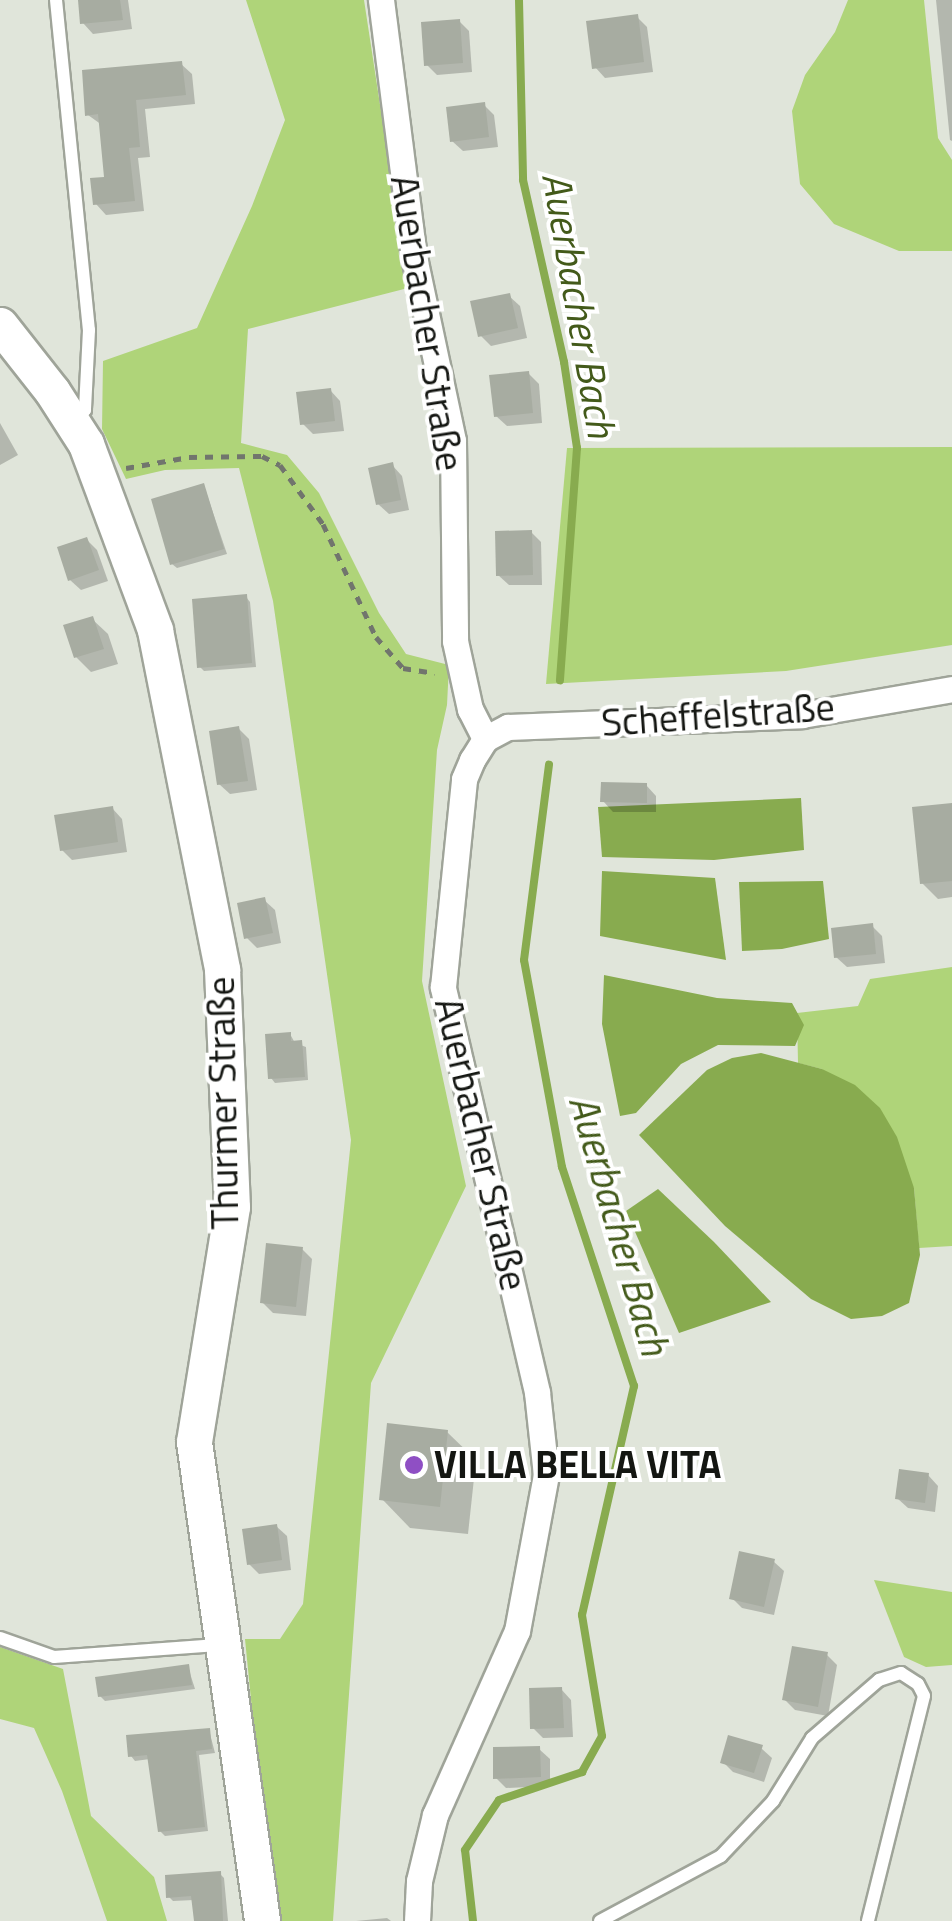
<!DOCTYPE html>
<html>
<head>
<meta charset="utf-8">
<style>
  body { margin:0 }
  #map { position:relative; width:952px; height:1921px; overflow:hidden; background:#e0e5da; font-family:"Titillium Web",sans-serif }
  div>[style] { position:absolute }
  .green>* { inset:0; background:#afd479 }
  .water>* { inset:0; background:#88ab4f }
  .shadow>* { inset:0; background:#0003 }
  .stream>* { height:8px; margin:-4px; padding:0 4px; transform-origin:4px; border-radius:4px; background:#88ab4f }
  .building>* { inset:0; background:#a7aca1 }
  .path>* { height:5px; margin-top:-2.5px; transform-origin:0; background:repeating-linear-gradient(90deg,#71756d 0 8px,transparent 0 16px) }
  .roads { filter:drop-shadow(2px 0 #9fa499) drop-shadow(-2px 0 #9fa499) drop-shadow(0 2px #9fa499) drop-shadow(0 -2px #9fa499) }
  .lane>* { height:12px; margin:-6px; padding:0 6px; transform-origin:6px; border-radius:6px; background:#fff }
  .street>* { height:25px; margin:-12.5px; padding:0 12.5px; transform-origin:12.5px; border-radius:12.5px; background:#fff }
  .secondary>* { height:35px; margin:-17.5px; padding:0 17.5px; transform-origin:17.5px; border-radius:17.5px; background:#fff }
  .dots>* { width:28px; height:28px; translate:-50% -50%; box-sizing:border-box; border:5px solid #fff; border-radius:50% }
  span { translate:-50% -50%; white-space:nowrap; text-align:center; line-height:1.15; -webkit-text-stroke:8px #fff; paint-order:stroke }
  .street-label { font-size:38px; color:#141612 }
  .poi-label { font-size:38px; color:#141612; font-weight:700 }
  .left { translate:0 -50%; text-align:left }
  .water-label { font-size:40px; color:#435a1a; font-style:italic }
</style>
</head>
<body>
<div id="map">
  <div class="green">
    <i style="clip-path:polygon(246px 0,364px 0,408px 288px,248px 329px,241px 443px,287px 455px,319px 493px,379px 613px,406px 654px,449px 665px,447px 705px,437px 750px,422px 981px,466px 1186px,371px 1383px,333px 1921px,273px 1921px,245px 1639px,280px 1639px,303px 1604px,351px 1140px,273px 601px,239px 468px,165px 470px,126px 479px,102px 429px,103px 361px,197px 328px,252px 206px,285px 120px)"></i>
    <i style="clip-path:polygon(848px 0,924px 0,938px 138px,952px 160px,952px 251px,899px 251px,834px 224px,800px 184px,792px 111px,805px 75px,835px 32px)"></i>
    <i style="clip-path:polygon(952px 447px,952px 645px,786px 671px,546px 684px,567px 448px)"></i>
    <i style="clip-path:polygon(952px 967px,952px 1246px,919px 1248px,914px 1188px,822px 1069px,798px 1063px,797px 1013px,858px 1006px,870px 979px)"></i>
    <i style="clip-path:polygon(874px 1580px,952px 1592px,952px 1665px,926px 1667px,904px 1657px)"></i>
    <i style="clip-path:polygon(0 1647px,63px 1669px,91px 1816px,154px 1877px,167px 1921px,107px 1921px,62px 1791px,34px 1728px,0 1719px)"></i>
  </div>
  <div class="water">
    <i style="clip-path:polygon(801px 798px,804px 850px,714px 860px,602px 857px,598px 807px)"></i>
    <i style="clip-path:polygon(602px 871px,715px 878px,726px 960px,600px 936px)"></i>
    <i style="clip-path:polygon(823px 881px,829px 939px,782px 949px,742px 951px,739px 882px)"></i>
    <i style="clip-path:polygon(604px 975px,717px 998px,792px 1003px,804px 1025px,795px 1046px,718px 1045px,681px 1064px,636px 1113px,620px 1116px,602px 1024px)"></i>
    <i style="clip-path:polygon(761px 1053px,822px 1069px,855px 1085px,880px 1108px,897px 1137px,914px 1188px,920px 1255px,909px 1303px,882px 1316px,851px 1319px,811px 1299px,725px 1226px,639px 1135px,707px 1070px,732px 1058px)"></i>
    <i style="clip-path:polygon(658px 1189px,714px 1242px,771px 1302px,679px 1333px,626px 1211px)"></i>
  </div>
  <div class="shadow">
    <i style="clip-path:polygon(80px 0,128px 0,132px 29px,93px 34px,83px 23px)"></i>
    <i style="clip-path:polygon(936px 0,952px 0,952px 141px,950px 140px)"></i>
    <i style="clip-path:polygon(637px 17px,647px 27px,653px 72px,605px 78px,595px 67px)"></i>
    <i style="clip-path:polygon(459px 21px,469px 31px,472px 72px,437px 75px,427px 65px)"></i>
    <i style="clip-path:polygon(181px 64px,192px 74px,195px 104px,145px 109px,150px 157px,138px 158px,144px 211px,106px 215px,96px 204px,107px 179px,102px 125px,88px 115px)"></i>
    <i style="clip-path:polygon(484px 105px,494px 115px,498px 147px,463px 151px,452px 141px)"></i>
    <i style="clip-path:polygon(509px 296px,520px 306px,527px 338px,491px 346px,481px 336px)"></i>
    <i style="clip-path:polygon(528px 373px,539px 384px,542px 423px,507px 426px,496px 416px)"></i>
    <i style="clip-path:polygon(330px 390px,340px 401px,344px 431px,313px 434px,303px 424px)"></i>
    <i style="clip-path:polygon(0 423px,18px 455px,0 465px)"></i>
    <i style="clip-path:polygon(392px 465px,402px 476px,409px 510px,389px 514px,378px 504px)"></i>
    <i style="clip-path:polygon(204px 486px,227px 554px,177px 568px,172px 564px)"></i>
    <i style="clip-path:polygon(531px 532px,541px 542px,542px 585px,509px 585px,498px 575px)"></i>
    <i style="clip-path:polygon(87px 540px,97px 550px,108px 581px,81px 590px,70px 580px)"></i>
    <i style="clip-path:polygon(246px 597px,250px 602px,256px 667px,204px 671px,200px 667px)"></i>
    <i style="clip-path:polygon(92px 619px,108px 634px,118px 664px,91px 672px,76px 657px)"></i>
    <i style="clip-path:polygon(239px 729px,249px 739px,257px 790px,230px 794px,219px 784px)"></i>
    <i style="clip-path:polygon(646px 785px,656px 796px,656px 812px,613px 812px,603px 801px)"></i>
    <i style="clip-path:polygon(952px 805px,952px 897px,938px 899px,922px 883px)"></i>
    <i style="clip-path:polygon(112px 808px,122px 819px,127px 852px,72px 860px,62px 850px)"></i>
    <i style="clip-path:polygon(264px 900px,275px 910px,281px 943px,257px 948px,246px 937px)"></i>
    <i style="clip-path:polygon(872px 926px,882px 936px,885px 963px,847px 967px,836px 957px)"></i>
    <i style="clip-path:polygon(290px 1034px,295px 1043px,306px 1047px,308px 1080px,275px 1083px,271px 1078px)"></i>
    <i style="clip-path:polygon(302px 1249px,312px 1259px,306px 1316px,273px 1313px,262px 1302px)"></i>
    <i style="clip-path:polygon(447px 1432px,476px 1460px,468px 1534px,410px 1528px,382px 1499px)"></i>
    <i style="clip-path:polygon(928px 1475px,938px 1486px,935px 1512px,908px 1508px,897px 1498px)"></i>
    <i style="clip-path:polygon(276px 1526px,287px 1536px,291px 1570px,259px 1574px,249px 1564px)"></i>
    <i style="clip-path:polygon(773px 1561px,784px 1571px,774px 1615px,742px 1608px,732px 1598px)"></i>
    <i style="clip-path:polygon(827px 1655px,837px 1665px,828px 1716px,795px 1710px,784px 1699px)"></i>
    <i style="clip-path:polygon(188px 1667px,195px 1689px,105px 1701px,100px 1696px)"></i>
    <i style="clip-path:polygon(561px 1689px,571px 1700px,573px 1737px,543px 1738px,533px 1728px)"></i>
    <i style="clip-path:polygon(209px 1730px,215px 1753px,199px 1755px,208px 1831px,165px 1836px,160px 1831px,150px 1759px,135px 1761px,131px 1756px)"></i>
    <i style="clip-path:polygon(761px 1748px,772px 1758px,764px 1782px,733px 1772px,723px 1762px)"></i>
    <i style="clip-path:polygon(539px 1749px,550px 1759px,550px 1786px,506px 1788px,496px 1778px)"></i>
    <i style="clip-path:polygon(220px 1874px,224px 1878px,228px 1921px,197px 1921px,194px 1900px,173px 1901px,169px 1897px)"></i>
    <i style="clip-path:polygon(387px 1918px,391px 1921px,356px 1921px)"></i>
  </div>
  <div class="stream">
    <i style="left:519px;top:0;width:180px;rotate:88.7deg"></i>
    <i style="left:523px;top:180px;width:187px;rotate:77.3deg"></i>
    <i style="left:564px;top:362px;width:87px;rotate:81.4deg"></i>
    <i style="left:577px;top:448px;width:233px;rotate:94.2deg"></i>
    <i style="left:473px;top:1921px;width:71px;rotate:-96.4deg"></i>
    <i style="left:465px;top:1850px;width:60px;rotate:-55.8deg"></i>
    <i style="left:499px;top:1800px;width:88px;rotate:-18.6deg"></i>
    <i style="left:582px;top:1772px;width:41px;rotate:-60.9deg"></i>
    <i style="left:602px;top:1736px;width:123px;rotate:-99.4deg"></i>
    <i style="left:582px;top:1615px;width:235px;rotate:-77.2deg"></i>
    <i style="left:634px;top:1386px;width:231px;rotate:-108.2deg"></i>
    <i style="left:562px;top:1167px;width:210px;rotate:-100.4deg"></i>
    <i style="left:524px;top:960px;width:197px;rotate:-82.7deg"></i>
  </div>
  <div class="building">
    <i style="clip-path:polygon(78px 0,120px 0,123px 20px,80px 24px)"></i>
    <i style="clip-path:polygon(638px 14px,644px 62px,592px 69px,586px 21px)"></i>
    <i style="clip-path:polygon(460px 19px,463px 63px,424px 66px,421px 22px)"></i>
    <i style="clip-path:polygon(182px 61px,186px 95px,136px 100px,140px 147px,129px 148px,135px 201px,93px 205px,90px 178px,104px 177px,98px 114px,85px 116px,82px 70px)"></i>
    <i style="clip-path:polygon(485px 102px,489px 137px,450px 142px,446px 107px)"></i>
    <i style="clip-path:polygon(510px 293px,518px 328px,478px 337px,470px 301px)"></i>
    <i style="clip-path:polygon(529px 371px,533px 413px,494px 417px,489px 375px)"></i>
    <i style="clip-path:polygon(331px 388px,335px 421px,300px 425px,296px 392px)"></i>
    <i style="clip-path:polygon(393px 462px,401px 500px,376px 505px,368px 468px)"></i>
    <i style="clip-path:polygon(204px 483px,224px 549px,170px 565px,151px 499px)"></i>
    <i style="clip-path:polygon(532px 530px,533px 575px,496px 576px,495px 531px)"></i>
    <i style="clip-path:polygon(87px 537px,99px 570px,68px 581px,57px 547px)"></i>
    <i style="clip-path:polygon(247px 594px,252px 663px,197px 668px,192px 599px)"></i>
    <i style="clip-path:polygon(93px 616px,104px 649px,74px 658px,63px 625px)"></i>
    <i style="clip-path:polygon(239px 726px,248px 781px,217px 785px,209px 731px)"></i>
    <i style="clip-path:polygon(601px 782px,647px 783px,647px 803px,600px 802px)"></i>
    <i style="clip-path:polygon(952px 803px,952px 881px,920px 884px,912px 807px)"></i>
    <i style="clip-path:polygon(113px 806px,118px 842px,60px 851px,54px 815px)"></i>
    <i style="clip-path:polygon(265px 897px,273px 933px,244px 939px,237px 903px)"></i>
    <i style="clip-path:polygon(873px 923px,876px 954px,834px 958px,831px 928px)"></i>
    <i style="clip-path:polygon(291px 1032px,291px 1041px,302px 1040px,305px 1077px,268px 1079px,265px 1034px)"></i>
    <i style="clip-path:polygon(266px 1243px,303px 1247px,296px 1307px,260px 1303px)"></i>
    <i style="clip-path:polygon(387px 1423px,448px 1430px,440px 1507px,379px 1500px)"></i>
    <i style="clip-path:polygon(899px 1469px,929px 1473px,925px 1503px,895px 1499px)"></i>
    <i style="clip-path:polygon(277px 1524px,282px 1560px,247px 1565px,242px 1529px)"></i>
    <i style="clip-path:polygon(739px 1551px,775px 1559px,764px 1607px,729px 1599px)"></i>
    <i style="clip-path:polygon(792px 1646px,828px 1652px,818px 1707px,782px 1700px)"></i>
    <i style="clip-path:polygon(189px 1664px,192px 1685px,98px 1697px,95px 1677px)"></i>
    <i style="clip-path:polygon(562px 1687px,564px 1728px,530px 1729px,529px 1688px)"></i>
    <i style="clip-path:polygon(210px 1728px,212px 1749px,196px 1751px,205px 1827px,158px 1832px,147px 1755px,128px 1757px,126px 1735px)"></i>
    <i style="clip-path:polygon(728px 1735px,763px 1745px,754px 1773px,720px 1763px)"></i>
    <i style="clip-path:polygon(540px 1746px,541px 1777px,493px 1779px,493px 1747px)"></i>
    <i style="clip-path:polygon(221px 1871px,223px 1921px,194px 1921px,191px 1896px,166px 1898px,165px 1875px)"></i>
  </div>
  <div class="path">
    <i style="left:126px;top:468px;width:64px;rotate:-9.9deg"></i>
    <i style="left:189px;top:457px;width:73px;rotate:-0.8deg"></i>
    <i style="left:262px;top:456px;width:20px;rotate:27deg"></i>
    <i style="left:280px;top:465px;width:73px;rotate:53.9deg"></i>
    <i style="left:323px;top:524px;width:125px;rotate:64.9deg"></i>
    <i style="left:376px;top:637px;width:41px;rotate:48.9deg"></i>
    <i style="left:403px;top:668px;width:32px;rotate:9deg"></i>
  </div>
  <div class="roads">
    <div class="lane">
      <i style="left:56px;top:0;width:332px;rotate:84.3deg"></i>
      <i style="left:89px;top:330px;width:80px;rotate:92.9deg"></i>
      <i style="left:85px;top:410px;width:16px;rotate:130deg"></i>
      <i style="left:0;top:1638px;width:57px;rotate:19.4deg"></i>
      <i style="left:54px;top:1657px;width:164px;rotate:-4.2deg"></i>
      <i style="left:600px;top:1921px;width:137px;rotate:-28.2deg"></i>
      <i style="left:721px;top:1856px;width:76px;rotate:-46.6deg"></i>
      <i style="left:773px;top:1801px;width:74px;rotate:-58.2deg"></i>
      <i style="left:812px;top:1738px;width:89px;rotate:-40.9deg"></i>
      <i style="left:879px;top:1680px;width:23px;rotate:-18deg"></i>
      <i style="left:901px;top:1673px;width:20px;rotate:33deg"></i>
      <i style="left:918px;top:1684px;width:13px;rotate:63deg"></i>
      <i style="left:924px;top:1696px;width:232px;rotate:104deg"></i>
    </div>
    <div class="street">
      <i style="left:381px;top:0;width:259px;rotate:82.7deg"></i>
      <i style="left:414px;top:257px;width:188px;rotate:78deg"></i>
      <i style="left:453px;top:441px;width:200px;rotate:89.4deg"></i>
      <i style="left:455px;top:641px;width:70px;rotate:77.6deg"></i>
      <i style="left:470px;top:709px;width:34px;rotate:63deg"></i>
      <i style="left:417px;top:1921px;width:40px;rotate:-87.1deg"></i>
      <i style="left:419px;top:1881px;width:68px;rotate:-76.4deg"></i>
      <i style="left:435px;top:1815px;width:201px;rotate:-66deg"></i>
      <i style="left:517px;top:1631px;width:159px;rotate:-79.5deg"></i>
      <i style="left:546px;top:1475px;width:83px;rotate:-96.2deg"></i>
      <i style="left:537px;top:1392px;width:416px;rotate:-103.1deg"></i>
      <i style="left:443px;top:987px;width:209px;rotate:-84.2deg"></i>
      <i style="left:464px;top:779px;width:21px;rotate:-67deg"></i>
      <i style="left:472px;top:760px;width:25px;rotate:-58deg"></i>
      <i style="left:485px;top:739px;width:26px;rotate:-28deg"></i>
      <i style="left:508px;top:727px;width:294px;rotate:-2.3deg"></i>
      <i style="left:802px;top:715px;width:152px;rotate:-9.8deg"></i>
    </div>
    <div class="secondary">
      <i style="left:0;top:325px;width:84px;rotate:51.8deg"></i>
      <i style="left:52px;top:391px;width:63px;rotate:57.3deg"></i>
      <i style="left:86px;top:444px;width:198px;rotate:69.6deg"></i>
      <i style="left:155px;top:630px;width:346px;rotate:78.8deg"></i>
      <i style="left:222px;top:969px;width:238px;rotate:87.6deg"></i>
      <i style="left:232px;top:1207px;width:238px;rotate:99.2deg"></i>
      <i style="left:194px;top:1442px;width:484px;rotate:81.9deg"></i>
    </div>
  </div>
  <div class="dots">
    <i style="left:414px;top:1465px;background:#8f4fc4"></i>
  </div>
  <div class="street-label">
    <span style="left:427px;top:323px;rotate:81deg">Auerbacher Straße</span>
    <span style="left:718px;top:715px;rotate:-4deg">Scheffelstraße</span>
    <span style="left:223px;top:1103px;rotate:-91deg">Thurmer Straße</span>
    <span style="left:481px;top:1144px;rotate:77deg">Auerbacher Straße</span>
  </div>
  <div class="poi-label">
    <span class="left" style="left:434px;top:1465px">VILLA BELLA VITA</span>
  </div>
  <div class="water-label">
    <span style="left:579px;top:305px;rotate:80deg">Auerbacher Bach</span>
    <span style="left:619px;top:1225px;rotate:74deg">Auerbacher Bach</span>
  </div>
</div>
</body>
</html>
